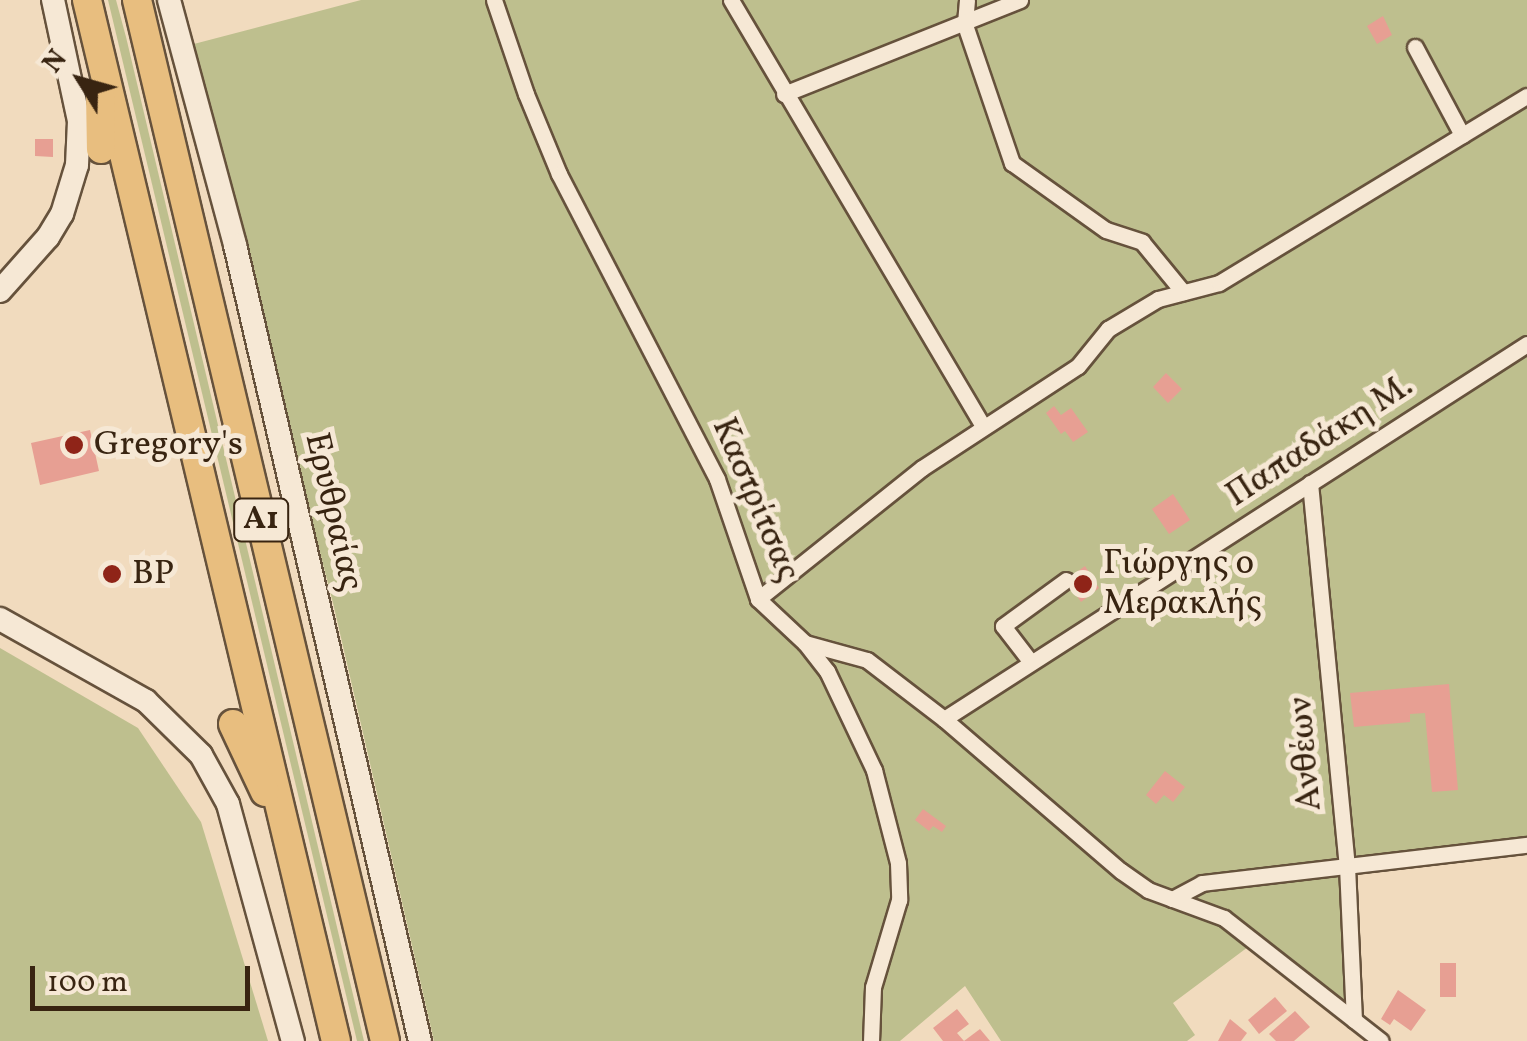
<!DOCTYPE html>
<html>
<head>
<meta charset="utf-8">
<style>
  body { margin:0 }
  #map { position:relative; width:1527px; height:1041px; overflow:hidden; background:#f1dbbe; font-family:Vollkorn,serif }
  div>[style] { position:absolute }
  .green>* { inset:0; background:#bebf8e }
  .building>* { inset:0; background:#e79f93 }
  .roads { filter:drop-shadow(2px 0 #66523c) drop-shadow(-2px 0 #66523c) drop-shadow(0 2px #66523c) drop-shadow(0 -2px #66523c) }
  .street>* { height:15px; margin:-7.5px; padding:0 7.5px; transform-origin:7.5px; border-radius:7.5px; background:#f6e8d5 }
  .secondary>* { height:22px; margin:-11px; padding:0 11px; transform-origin:11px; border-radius:11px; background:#f6e8d5 }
  .highway>* { height:28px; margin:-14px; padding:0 14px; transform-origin:14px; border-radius:14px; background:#e8be7f }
  .dots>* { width:28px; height:28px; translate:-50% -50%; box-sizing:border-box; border:5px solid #f6e8d5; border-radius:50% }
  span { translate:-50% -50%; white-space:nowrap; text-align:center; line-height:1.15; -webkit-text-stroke:10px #f6e8d5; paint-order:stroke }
  .shield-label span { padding:2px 8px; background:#f6e8d5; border:2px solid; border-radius:8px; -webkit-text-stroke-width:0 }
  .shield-label { font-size:32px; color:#382411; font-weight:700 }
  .street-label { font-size:35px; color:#382411 }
  .poi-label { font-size:35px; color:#382411 }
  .left { translate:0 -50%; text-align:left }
  .north { position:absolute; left:30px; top:30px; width:100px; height:100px; -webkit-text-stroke:8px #f6e8d5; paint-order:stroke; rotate:307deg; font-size:28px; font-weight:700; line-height:40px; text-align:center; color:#382411 }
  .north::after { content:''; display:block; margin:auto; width:35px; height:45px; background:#382411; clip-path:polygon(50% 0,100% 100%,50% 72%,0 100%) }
  .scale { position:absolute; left:30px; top:966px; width:220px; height:45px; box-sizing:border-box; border:5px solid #382411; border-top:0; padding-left:12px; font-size:30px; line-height:35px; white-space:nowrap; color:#382411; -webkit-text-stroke:8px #f6e8d5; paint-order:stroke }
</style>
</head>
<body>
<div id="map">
  <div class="green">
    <i style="clip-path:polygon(108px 0,116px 0,126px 37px,364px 1041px,357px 1041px)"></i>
    <i style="clip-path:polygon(361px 0,1527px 0,1527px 850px,1347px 868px,1353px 1018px,1256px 941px,1173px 1003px,1195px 1035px,1187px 1041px,1001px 1041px,965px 986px,900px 1041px,434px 1041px,333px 603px,190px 45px)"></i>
    <i style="clip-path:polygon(0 648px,138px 728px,201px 822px,268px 1041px,0 1041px)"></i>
  </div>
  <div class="building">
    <i style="clip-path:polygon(1383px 16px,1392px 35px,1377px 44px,1367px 26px)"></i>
    <i style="clip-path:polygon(35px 139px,53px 139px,53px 157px,35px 156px)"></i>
    <i style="clip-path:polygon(1166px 373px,1182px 389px,1168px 403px,1153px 387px)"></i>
    <i style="clip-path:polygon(1054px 406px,1061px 415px,1071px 408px,1088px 432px,1073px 442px,1065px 431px,1061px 434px,1046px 413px)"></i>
    <i style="clip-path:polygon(90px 430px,99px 471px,40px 485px,31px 443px)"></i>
    <i style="clip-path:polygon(1173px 494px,1190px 520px,1169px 534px,1152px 509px)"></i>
    <i style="clip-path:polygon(1085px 566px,1099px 588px,1081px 602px,1066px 580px)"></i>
    <i style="clip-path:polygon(1449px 684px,1458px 790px,1432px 792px,1425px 713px,1410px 714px,1410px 722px,1354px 727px,1350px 693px)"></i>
    <i style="clip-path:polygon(1165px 771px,1185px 787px,1173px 802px,1164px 795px,1156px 804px,1146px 795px)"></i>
    <i style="clip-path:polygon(923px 809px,946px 826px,942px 832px,933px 826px,929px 831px,915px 820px)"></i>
    <i style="clip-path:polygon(1440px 963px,1456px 963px,1456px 997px,1440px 997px)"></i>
    <i style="clip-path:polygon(1398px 990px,1426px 1010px,1411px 1031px,1394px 1019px,1390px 1025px,1381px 1019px)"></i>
    <i style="clip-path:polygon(1275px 997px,1287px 1011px,1259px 1034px,1248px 1020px)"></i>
    <i style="clip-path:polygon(957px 1009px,969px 1024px,957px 1033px,964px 1041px,943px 1041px,933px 1028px)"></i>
    <i style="clip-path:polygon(1295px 1011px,1310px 1027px,1294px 1041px,1276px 1041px,1269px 1034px)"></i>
    <i style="clip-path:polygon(1230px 1019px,1247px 1033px,1241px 1041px,1218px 1041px)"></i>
    <i style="clip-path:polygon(980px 1029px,990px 1041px,964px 1041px)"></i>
  </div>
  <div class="roads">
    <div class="street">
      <i style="left:494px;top:0;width:99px;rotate:71.2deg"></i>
      <i style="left:526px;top:94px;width:87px;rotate:67.6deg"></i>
      <i style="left:559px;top:174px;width:343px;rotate:62.6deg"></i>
      <i style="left:717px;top:479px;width:127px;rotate:71.1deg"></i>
      <i style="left:758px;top:599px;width:64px;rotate:43.1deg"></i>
      <i style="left:805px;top:643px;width:64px;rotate:15.3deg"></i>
      <i style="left:867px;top:660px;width:97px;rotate:37.5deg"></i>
      <i style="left:944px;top:719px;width:233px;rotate:40.7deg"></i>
      <i style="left:1121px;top:871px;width:33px;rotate:35deg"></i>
      <i style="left:1148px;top:890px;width:81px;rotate:20.2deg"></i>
      <i style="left:1224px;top:918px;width:199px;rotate:38.1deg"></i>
      <i style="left:731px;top:0;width:494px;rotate:59.4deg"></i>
      <i style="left:967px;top:0;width:25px;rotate:95deg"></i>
      <i style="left:965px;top:25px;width:146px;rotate:71.2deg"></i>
      <i style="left:1012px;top:163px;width:115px;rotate:35.5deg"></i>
      <i style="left:1106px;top:230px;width:38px;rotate:18deg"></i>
      <i style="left:1142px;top:242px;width:65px;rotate:50.6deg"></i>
      <i style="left:1415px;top:47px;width:100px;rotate:61.9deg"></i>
      <i style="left:784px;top:94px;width:254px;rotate:-21.7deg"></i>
      <i style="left:1310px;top:483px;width:385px;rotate:84.5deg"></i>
      <i style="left:1347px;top:866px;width:154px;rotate:87.4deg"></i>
      <i style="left:758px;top:599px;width:210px;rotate:-38.6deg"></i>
      <i style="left:922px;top:468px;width:186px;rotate:-33.2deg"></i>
      <i style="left:1078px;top:366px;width:48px;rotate:-51deg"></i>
      <i style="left:1108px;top:329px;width:58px;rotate:-31deg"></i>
      <i style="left:1158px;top:299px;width:63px;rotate:-14.7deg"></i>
      <i style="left:1219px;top:283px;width:360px;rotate:-31.3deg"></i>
      <i style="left:805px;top:643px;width:36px;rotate:52deg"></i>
      <i style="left:827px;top:671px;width:110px;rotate:64.6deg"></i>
      <i style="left:874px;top:770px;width:96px;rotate:75.5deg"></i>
      <i style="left:898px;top:863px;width:37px;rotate:88deg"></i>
      <i style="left:899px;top:900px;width:91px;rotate:106.6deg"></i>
      <i style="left:873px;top:987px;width:54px;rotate:92.1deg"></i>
      <i style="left:1030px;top:661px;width:44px;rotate:-127.6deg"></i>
      <i style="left:1003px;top:626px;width:78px;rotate:-36.1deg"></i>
      <i style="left:944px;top:719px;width:693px;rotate:-32.75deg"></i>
      <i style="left:1172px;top:899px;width:34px;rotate:-28deg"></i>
      <i style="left:1202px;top:883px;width:327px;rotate:-6.7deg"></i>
    </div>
    <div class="secondary">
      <i style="left:169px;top:0;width:254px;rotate:74.9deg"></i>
      <i style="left:235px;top:245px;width:817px;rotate:76.92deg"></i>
      <i style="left:0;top:291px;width:72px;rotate:-48.4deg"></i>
      <i style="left:48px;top:237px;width:27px;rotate:-59deg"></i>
      <i style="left:62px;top:214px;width:51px;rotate:-73deg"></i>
      <i style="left:77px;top:165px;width:44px;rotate:-87.4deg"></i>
      <i style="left:79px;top:121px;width:124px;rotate:-102.1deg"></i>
      <i style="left:0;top:619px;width:167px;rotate:29.3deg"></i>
      <i style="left:146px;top:701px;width:77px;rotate:44.5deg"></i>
      <i style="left:201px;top:755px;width:56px;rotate:61.1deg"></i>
      <i style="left:228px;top:804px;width:246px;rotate:74.7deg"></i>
    </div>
    <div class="highway">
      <i style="left:87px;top:0;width:1070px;rotate:76.55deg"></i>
      <i style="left:137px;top:0;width:1070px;rotate:76.6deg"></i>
      <i style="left:100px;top:94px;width:55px;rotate:89deg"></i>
      <i style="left:233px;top:724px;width:75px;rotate:64.8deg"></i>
    </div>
  </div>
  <div class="dots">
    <i style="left:74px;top:445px;background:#8f2418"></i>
    <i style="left:112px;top:574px;background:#8f2418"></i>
    <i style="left:1083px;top:584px;background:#8f2418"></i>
  </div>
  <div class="shield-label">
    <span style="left:261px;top:520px">Α1</span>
  </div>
  <div class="street-label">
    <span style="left:1320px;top:441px;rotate:-33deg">Παπαδάκη Μ.</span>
    <span style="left:755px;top:500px;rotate:67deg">Καστρίτσας</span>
    <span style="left:333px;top:512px;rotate:77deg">Ερυθραίας</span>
    <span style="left:1306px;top:754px;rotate:-95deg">Ανθέων</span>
  </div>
  <div class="poi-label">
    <span class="left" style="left:94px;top:445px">Gregory's</span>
    <span class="left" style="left:1103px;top:584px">Γιώργης ο<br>Μερακλής</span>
    <span class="left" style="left:132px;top:574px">BP</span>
  </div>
  <div class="north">N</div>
  <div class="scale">100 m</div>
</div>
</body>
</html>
